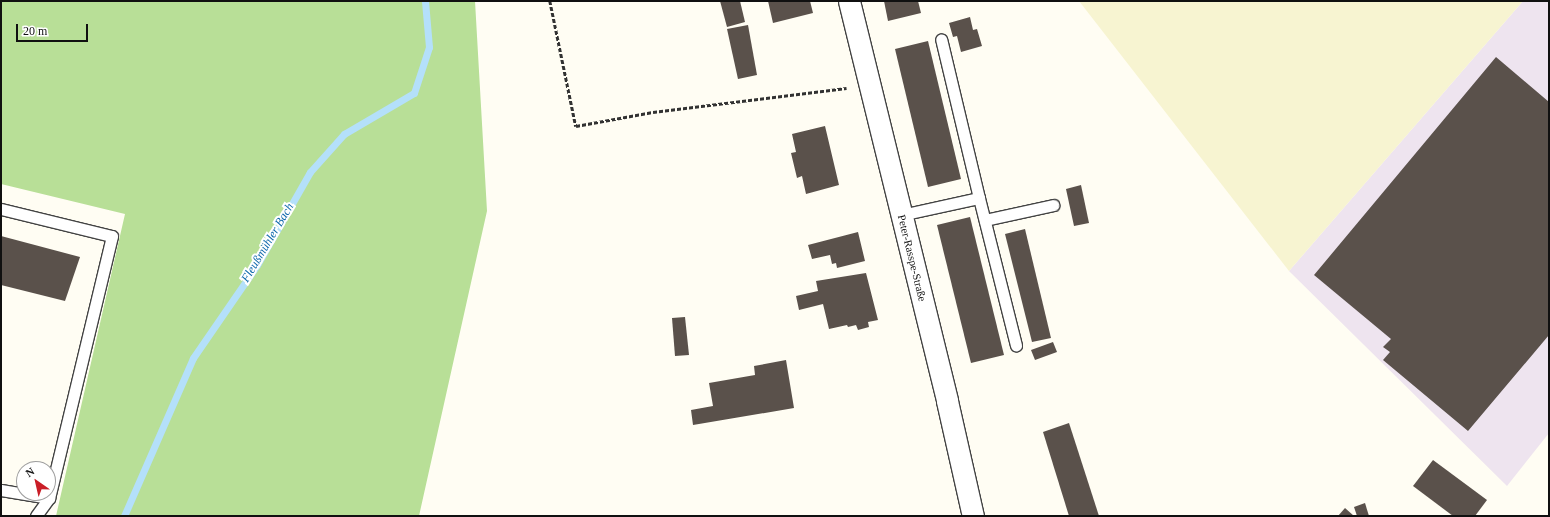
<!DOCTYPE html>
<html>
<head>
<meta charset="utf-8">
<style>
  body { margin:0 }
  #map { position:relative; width:1550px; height:517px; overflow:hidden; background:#fffdf3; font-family:"Times New Roman",serif }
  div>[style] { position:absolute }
  .industrial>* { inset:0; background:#eee4ef }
  .farmland>* { inset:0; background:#f7f4d1 }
  .forest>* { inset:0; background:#b8df97 }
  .stream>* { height:7px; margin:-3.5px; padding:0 3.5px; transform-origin:3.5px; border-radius:3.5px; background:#b4e0fa }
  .building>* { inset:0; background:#5a514b }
  .path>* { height:2.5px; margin-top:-1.25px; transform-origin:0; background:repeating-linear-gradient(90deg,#323232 0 4px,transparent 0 6px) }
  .roads { filter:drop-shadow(1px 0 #434343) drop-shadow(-1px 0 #434343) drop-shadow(0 1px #434343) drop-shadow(0 -1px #434343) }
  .lane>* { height:11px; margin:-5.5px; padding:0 5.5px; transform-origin:5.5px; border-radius:5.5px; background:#fff }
  .street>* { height:21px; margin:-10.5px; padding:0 10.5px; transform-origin:10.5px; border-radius:10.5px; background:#fff }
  span { translate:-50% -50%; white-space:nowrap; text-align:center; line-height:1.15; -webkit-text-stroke:4px #fff; paint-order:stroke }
  .street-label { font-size:11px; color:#101010 }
  .water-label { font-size:12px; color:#0f69ac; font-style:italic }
  .frame { position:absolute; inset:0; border:2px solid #101010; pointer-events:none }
  .north { position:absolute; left:16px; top:461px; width:40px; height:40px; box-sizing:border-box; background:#fff; border:1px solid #9f9f9f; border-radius:50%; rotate:326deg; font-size:11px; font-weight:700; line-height:16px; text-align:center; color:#101010 }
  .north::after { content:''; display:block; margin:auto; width:14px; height:18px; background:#ca1e27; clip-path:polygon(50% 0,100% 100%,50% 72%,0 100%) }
  .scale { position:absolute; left:16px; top:24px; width:72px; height:18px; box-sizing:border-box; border:2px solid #101010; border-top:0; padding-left:5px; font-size:12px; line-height:14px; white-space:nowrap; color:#101010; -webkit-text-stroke:3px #fff; paint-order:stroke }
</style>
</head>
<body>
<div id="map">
  <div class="industrial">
    <i style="clip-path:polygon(1523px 1px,1549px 1px,1549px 433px,1507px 486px,1289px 271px)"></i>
  </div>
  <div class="farmland">
    <i style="clip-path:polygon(1079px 1px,1523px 1px,1289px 271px)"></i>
  </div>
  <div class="forest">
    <i style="clip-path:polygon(1px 1px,475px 1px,487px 211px,419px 516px,56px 516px,125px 214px,1px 184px)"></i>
  </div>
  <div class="stream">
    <i style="left:124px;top:516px;width:172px;rotate:-66.4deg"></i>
    <i style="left:193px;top:358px;width:113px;rotate:-55.5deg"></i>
    <i style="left:257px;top:265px;width:107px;rotate:-60.3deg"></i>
    <i style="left:310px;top:172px;width:51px;rotate:-48.2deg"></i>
    <i style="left:344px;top:134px;width:81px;rotate:-30.4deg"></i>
    <i style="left:414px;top:93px;width:48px;rotate:-71.9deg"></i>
    <i style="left:429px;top:47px;width:46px;rotate:-95deg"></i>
  </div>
  <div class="building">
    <i style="clip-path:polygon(720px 1px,740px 1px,745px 22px,727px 27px)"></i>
    <i style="clip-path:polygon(768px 1px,810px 1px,813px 13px,773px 23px)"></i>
    <i style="clip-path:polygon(884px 1px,918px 1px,921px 13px,888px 21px)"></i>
    <i style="clip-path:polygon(970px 17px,973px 30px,977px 29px,982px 46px,961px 52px,957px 36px,953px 37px,949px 23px)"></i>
    <i style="clip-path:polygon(748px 25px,757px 75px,738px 79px,727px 29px)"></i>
    <i style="clip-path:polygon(928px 41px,961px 179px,928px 187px,895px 49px)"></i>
    <i style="clip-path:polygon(1496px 57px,1549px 102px,1549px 335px,1468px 431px,1383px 360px,1390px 352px,1383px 347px,1391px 339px,1314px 275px)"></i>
    <i style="clip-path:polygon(825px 126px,839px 185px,806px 194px,802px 176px,797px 178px,791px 153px,796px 152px,792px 134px)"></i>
    <i style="clip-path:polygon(1081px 185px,1089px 223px,1074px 226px,1066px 189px)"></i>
    <i style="clip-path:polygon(970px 217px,1004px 355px,971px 363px,937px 225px)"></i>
    <i style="clip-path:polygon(1025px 229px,1051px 338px,1032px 342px,1005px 234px)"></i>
    <i style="clip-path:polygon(858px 232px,865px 261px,837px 268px,836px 263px,832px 264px,830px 255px,812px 259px,808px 245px)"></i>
    <i style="clip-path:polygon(1px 236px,80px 257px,65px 301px,1px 285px)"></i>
    <i style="clip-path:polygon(866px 273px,878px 320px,868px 322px,869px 327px,858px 330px,856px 325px,848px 327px,847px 325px,829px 329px,823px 304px,799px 310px,796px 296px,818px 291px,816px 281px)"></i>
    <i style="clip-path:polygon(685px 317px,689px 355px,675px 356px,672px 318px)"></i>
    <i style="clip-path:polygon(1053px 342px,1057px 352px,1035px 360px,1031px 350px)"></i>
    <i style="clip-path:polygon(786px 360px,794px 408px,693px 425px,691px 410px,713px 406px,709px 383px,755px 375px,754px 366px)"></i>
    <i style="clip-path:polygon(1069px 423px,1099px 516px,1069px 516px,1043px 432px)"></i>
    <i style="clip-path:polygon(1433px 460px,1487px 500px,1475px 516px,1453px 516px,1413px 486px)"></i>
    <i style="clip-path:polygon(1365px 503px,1369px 516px,1357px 516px,1354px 507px)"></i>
    <i style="clip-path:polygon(1345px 508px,1354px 516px,1338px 516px)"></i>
  </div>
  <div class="path">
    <i style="left:550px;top:1px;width:128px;rotate:78.3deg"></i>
    <i style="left:576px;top:126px;width:78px;rotate:-10.3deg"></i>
    <i style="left:653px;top:112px;width:195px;rotate:-7.1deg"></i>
  </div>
  <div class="roads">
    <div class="lane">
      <i style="left:979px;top:198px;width:152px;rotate:75.9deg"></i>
      <i style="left:1px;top:209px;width:114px;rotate:13.7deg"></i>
      <i style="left:112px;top:236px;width:269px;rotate:103.5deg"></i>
      <i style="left:49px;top:498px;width:22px;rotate:126deg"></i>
      <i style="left:901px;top:215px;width:80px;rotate:-12.3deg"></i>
      <i style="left:979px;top:198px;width:163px;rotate:-103.4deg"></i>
      <i style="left:985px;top:220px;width:70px;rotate:-12.4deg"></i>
      <i style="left:1px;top:490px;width:49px;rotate:9.5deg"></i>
    </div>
    <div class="street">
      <i style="left:849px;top:1px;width:412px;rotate:76.2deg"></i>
      <i style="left:947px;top:401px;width:118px;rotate:77.3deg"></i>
    </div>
  </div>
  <div class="street-label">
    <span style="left:912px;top:258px;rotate:76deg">Peter-Rasspe-Straße</span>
  </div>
  <div class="water-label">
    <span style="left:268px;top:243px;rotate:-59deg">Fleußmühler Bach</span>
  </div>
  <div class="frame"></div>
  <div class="north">N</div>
  <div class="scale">20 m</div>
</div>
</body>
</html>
